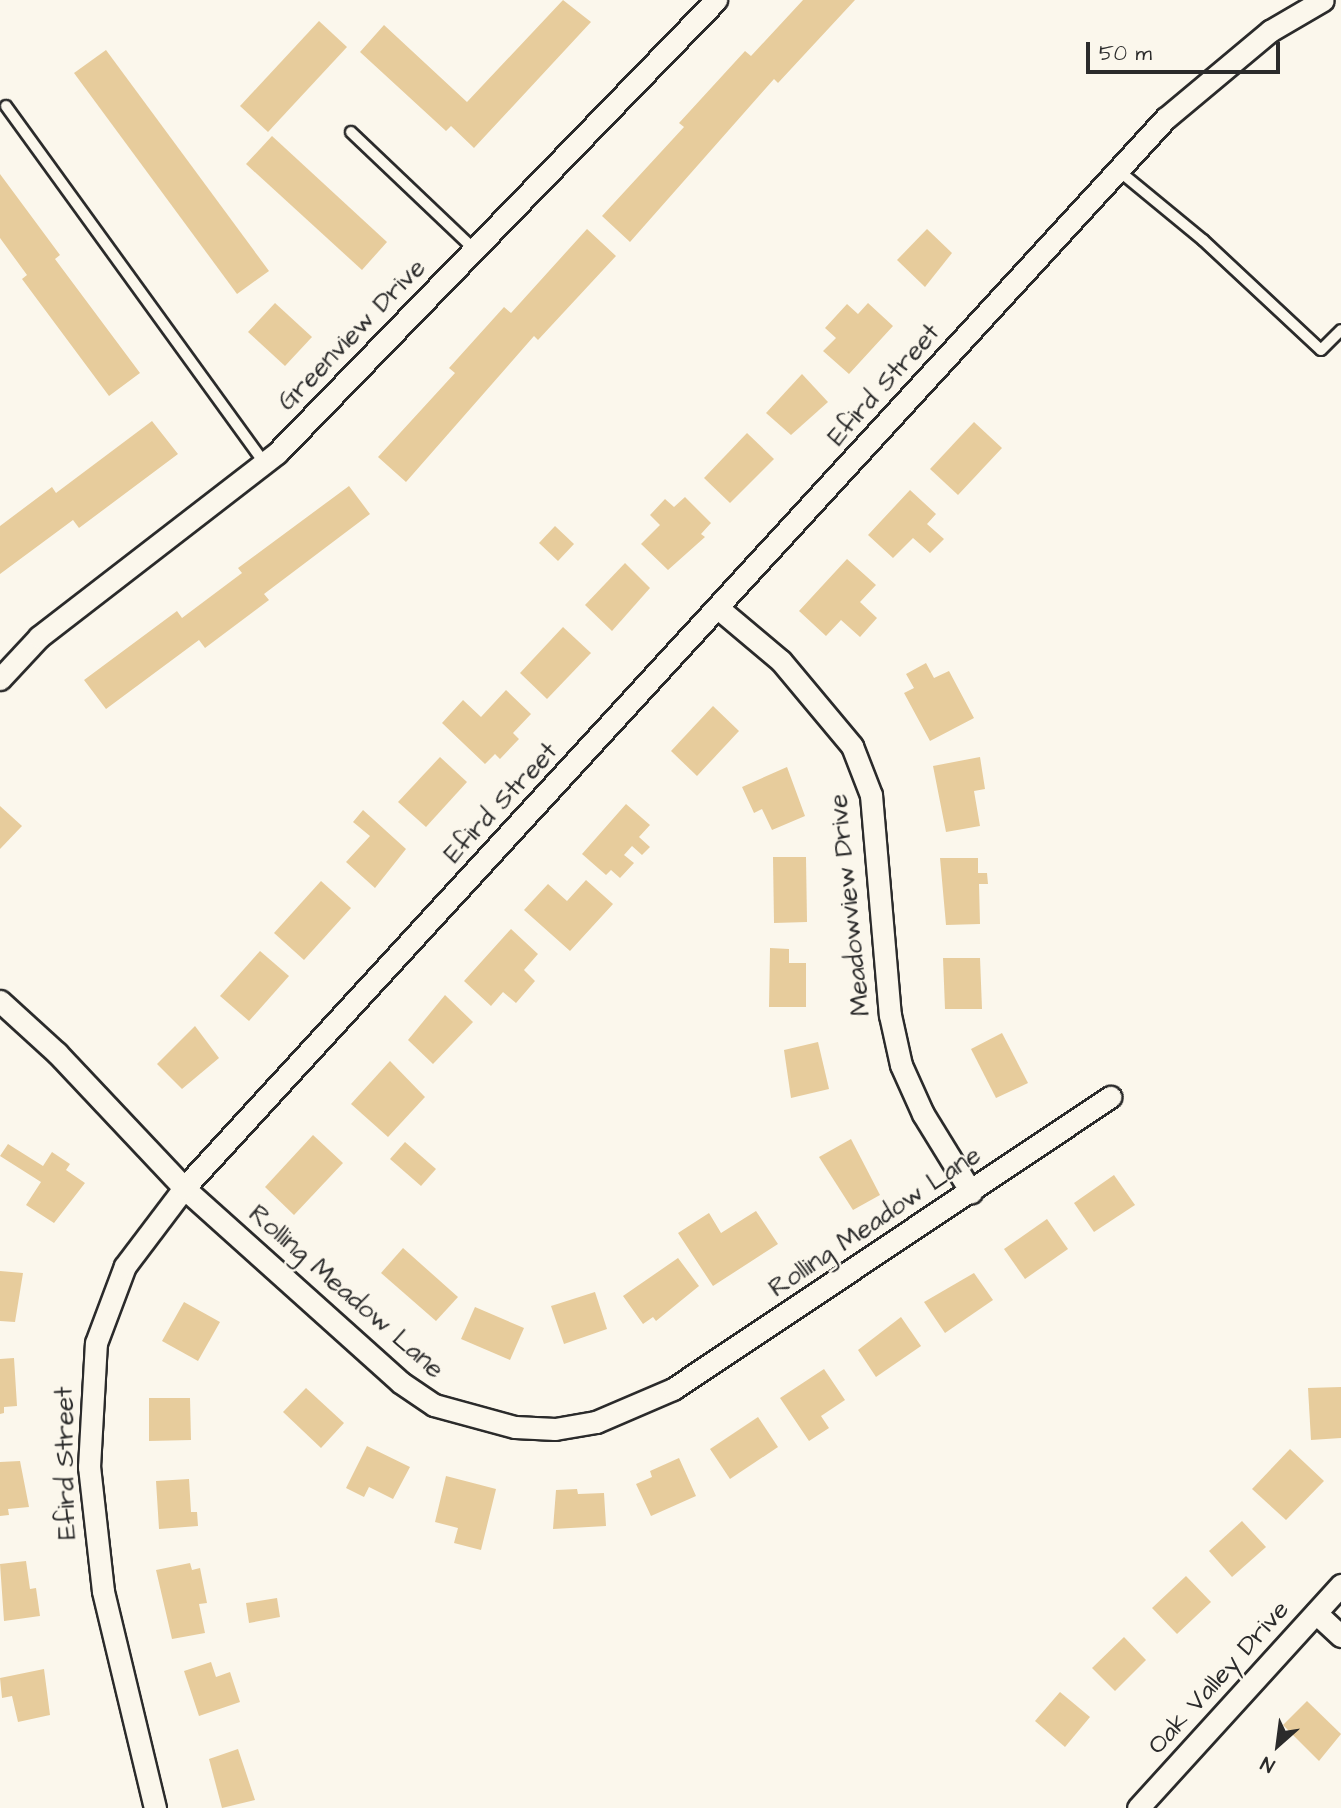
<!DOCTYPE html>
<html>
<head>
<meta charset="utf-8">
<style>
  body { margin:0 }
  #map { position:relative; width:1341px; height:1808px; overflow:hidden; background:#fbf7ec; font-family:"Architects Daughter",sans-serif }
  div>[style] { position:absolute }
  .building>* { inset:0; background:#e7cc9c }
  .roads { filter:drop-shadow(2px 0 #2b2b2b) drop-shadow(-2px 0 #2b2b2b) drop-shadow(0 2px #2b2b2b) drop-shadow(0 -2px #2b2b2b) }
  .service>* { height:10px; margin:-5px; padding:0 5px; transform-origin:5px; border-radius:5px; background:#fbf7ec }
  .minor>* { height:21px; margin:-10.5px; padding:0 10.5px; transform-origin:10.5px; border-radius:10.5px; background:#fbf7ec }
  span { translate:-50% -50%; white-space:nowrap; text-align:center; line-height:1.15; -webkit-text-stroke:5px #fbf7ec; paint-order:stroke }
  .street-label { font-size:26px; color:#2b2b2b }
  .north { position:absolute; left:1243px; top:1710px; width:70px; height:70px; -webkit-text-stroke:5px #fbf7ec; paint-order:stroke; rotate:208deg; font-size:19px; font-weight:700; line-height:28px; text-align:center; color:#2b2b2b }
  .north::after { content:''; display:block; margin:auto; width:24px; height:32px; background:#2b2b2b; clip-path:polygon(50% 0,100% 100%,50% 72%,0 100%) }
  .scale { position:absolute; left:1086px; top:42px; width:194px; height:32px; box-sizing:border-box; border:4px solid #2b2b2b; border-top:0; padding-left:9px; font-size:21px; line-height:24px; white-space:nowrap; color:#2b2b2b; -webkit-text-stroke:5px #fbf7ec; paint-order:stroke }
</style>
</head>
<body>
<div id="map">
  <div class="building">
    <i style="clip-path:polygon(563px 0,591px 22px,474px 148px,451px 126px,446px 131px,360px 52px,384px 25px,467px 102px)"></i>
    <i style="clip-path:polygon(803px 0,855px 0,778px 83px,774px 79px,630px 242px,602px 216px,684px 127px,679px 123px,745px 51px,751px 56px)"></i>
    <i style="clip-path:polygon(319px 21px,347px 47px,268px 132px,240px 106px)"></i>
    <i style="clip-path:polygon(106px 50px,269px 271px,237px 294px,74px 73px)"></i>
    <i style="clip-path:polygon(272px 136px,387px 242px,362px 270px,246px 164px)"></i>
    <i style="clip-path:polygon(0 174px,60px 255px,55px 259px,140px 373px,109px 396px,22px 279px,27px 275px,0 238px)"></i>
    <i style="clip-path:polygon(587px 229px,616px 256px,538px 340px,534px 336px,406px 482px,378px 457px,455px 373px,449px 368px,504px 307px,511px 313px)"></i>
    <i style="clip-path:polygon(927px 229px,952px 253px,925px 287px,897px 260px)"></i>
    <i style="clip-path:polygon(275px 303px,312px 337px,285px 366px,248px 332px)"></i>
    <i style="clip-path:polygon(868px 303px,893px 326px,849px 374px,823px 351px,836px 338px,825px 328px,847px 304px,858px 314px)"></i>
    <i style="clip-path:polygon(802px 374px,828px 402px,791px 435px,766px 413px)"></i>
    <i style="clip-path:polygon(152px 421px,178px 454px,79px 528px,73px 520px,0 574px,0 526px,52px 487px,56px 493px)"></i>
    <i style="clip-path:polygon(974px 422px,1002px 448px,958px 495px,930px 469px)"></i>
    <i style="clip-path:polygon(747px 433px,774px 459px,730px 503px,704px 478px)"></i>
    <i style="clip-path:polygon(349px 486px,370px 514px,264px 594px,269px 600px,205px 648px,199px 640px,106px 709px,84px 680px,177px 611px,182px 618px,242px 573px,238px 568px)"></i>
    <i style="clip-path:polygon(910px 490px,936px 514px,927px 524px,944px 539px,930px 553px,913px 538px,893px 558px,868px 535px)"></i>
    <i style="clip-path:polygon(685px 497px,711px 523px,701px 534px,705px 537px,668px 570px,641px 544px,660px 525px,650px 515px,665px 499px,674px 507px)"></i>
    <i style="clip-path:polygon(555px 526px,574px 544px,558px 561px,539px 543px)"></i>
    <i style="clip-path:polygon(847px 559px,876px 585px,860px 602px,877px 618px,860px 637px,841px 620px,826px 636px,799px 611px)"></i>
    <i style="clip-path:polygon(625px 563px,650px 588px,612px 631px,585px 605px)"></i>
    <i style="clip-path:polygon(563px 627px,591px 653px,547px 699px,520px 673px)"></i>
    <i style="clip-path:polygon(926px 663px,934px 678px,949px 671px,974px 718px,930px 741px,904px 693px,914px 688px,906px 674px)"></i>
    <i style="clip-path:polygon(506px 690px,531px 714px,513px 733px,519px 739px,500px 759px,495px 754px,485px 764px,442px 723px,463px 700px,481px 717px)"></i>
    <i style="clip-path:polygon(713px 706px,739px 731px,697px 776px,671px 751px)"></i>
    <i style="clip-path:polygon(440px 757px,467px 782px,426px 827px,398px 802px)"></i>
    <i style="clip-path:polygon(980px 757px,985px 789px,974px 791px,980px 826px,946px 832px,933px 766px)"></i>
    <i style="clip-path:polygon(787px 767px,805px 816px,772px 830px,762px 809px,754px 813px,742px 787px)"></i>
    <i style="clip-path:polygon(626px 804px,650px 825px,639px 837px,650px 847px,642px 855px,632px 846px,624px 855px,634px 863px,620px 878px,611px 870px,606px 875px,582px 854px)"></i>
    <i style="clip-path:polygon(0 806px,22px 826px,0 849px)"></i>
    <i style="clip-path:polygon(363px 810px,406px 849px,375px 888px,346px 862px,370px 836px,353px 822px)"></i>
    <i style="clip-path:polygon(773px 857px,806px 857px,807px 922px,774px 923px)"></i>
    <i style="clip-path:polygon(940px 858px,978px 858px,978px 873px,987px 873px,988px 884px,979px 884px,980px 924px,946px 925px)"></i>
    <i style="clip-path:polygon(586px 880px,613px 904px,570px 951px,524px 910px,548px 884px,567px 901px)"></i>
    <i style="clip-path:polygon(321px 881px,351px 908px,304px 960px,274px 933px)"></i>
    <i style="clip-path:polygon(511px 929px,538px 954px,524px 970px,535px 981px,516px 1003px,503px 992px,491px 1006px,464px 981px)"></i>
    <i style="clip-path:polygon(770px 948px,789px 949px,789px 963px,806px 963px,806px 1007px,769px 1007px)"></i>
    <i style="clip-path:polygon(260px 951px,289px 976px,249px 1021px,220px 996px)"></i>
    <i style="clip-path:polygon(943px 958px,980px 958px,982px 1009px,945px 1009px)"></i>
    <i style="clip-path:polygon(445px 995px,473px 1022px,433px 1064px,408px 1040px)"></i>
    <i style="clip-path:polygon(195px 1026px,219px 1058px,182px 1089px,157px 1064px)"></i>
    <i style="clip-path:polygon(1002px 1033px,1028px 1083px,996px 1098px,971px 1049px)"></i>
    <i style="clip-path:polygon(818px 1042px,829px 1089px,791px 1098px,784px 1050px)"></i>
    <i style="clip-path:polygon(390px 1061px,425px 1097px,388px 1137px,351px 1104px)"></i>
    <i style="clip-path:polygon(313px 1135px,343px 1163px,294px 1215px,265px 1187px)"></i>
    <i style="clip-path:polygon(851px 1139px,880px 1195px,853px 1210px,819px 1157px)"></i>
    <i style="clip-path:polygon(405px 1142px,436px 1169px,421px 1186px,390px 1159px)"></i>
    <i style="clip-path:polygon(8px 1144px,43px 1166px,52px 1152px,70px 1164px,66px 1170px,85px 1183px,54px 1223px,26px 1205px,41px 1182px,0 1156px)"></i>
    <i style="clip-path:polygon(1114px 1175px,1135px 1205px,1094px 1232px,1074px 1203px)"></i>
    <i style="clip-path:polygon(756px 1211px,778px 1244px,713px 1286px,678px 1233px,709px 1213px,721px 1233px)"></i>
    <i style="clip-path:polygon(1047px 1219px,1068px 1249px,1025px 1279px,1004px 1249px)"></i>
    <i style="clip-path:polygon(403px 1248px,458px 1297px,436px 1321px,381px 1273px)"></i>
    <i style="clip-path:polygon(678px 1258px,699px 1286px,656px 1321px,653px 1317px,643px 1324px,623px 1296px)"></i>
    <i style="clip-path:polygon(0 1271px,23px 1273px,15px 1322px,0 1321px)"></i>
    <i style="clip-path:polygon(974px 1273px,993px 1300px,945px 1333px,924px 1302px)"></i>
    <i style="clip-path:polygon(595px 1292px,607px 1329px,564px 1344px,551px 1306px)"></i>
    <i style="clip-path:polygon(184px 1302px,220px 1322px,198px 1361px,162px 1341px)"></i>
    <i style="clip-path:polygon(475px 1307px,524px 1328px,510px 1360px,461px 1339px)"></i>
    <i style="clip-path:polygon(901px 1317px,921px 1346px,876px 1377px,858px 1350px)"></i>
    <i style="clip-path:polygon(14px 1358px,17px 1406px,4px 1407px,4px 1413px,0 1414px,0 1359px)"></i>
    <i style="clip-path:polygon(824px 1369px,845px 1400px,821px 1416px,829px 1428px,809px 1441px,780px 1398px)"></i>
    <i style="clip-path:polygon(1341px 1387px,1341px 1438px,1311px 1440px,1308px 1388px)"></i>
    <i style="clip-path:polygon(306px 1388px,344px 1423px,321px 1448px,283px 1412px)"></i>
    <i style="clip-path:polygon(149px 1398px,190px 1398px,191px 1440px,149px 1441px)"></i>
    <i style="clip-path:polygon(758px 1417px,778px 1447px,730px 1479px,710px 1449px)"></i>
    <i style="clip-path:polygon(367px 1446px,410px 1467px,393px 1499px,369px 1487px,364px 1497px,346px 1488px)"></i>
    <i style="clip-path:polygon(1290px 1449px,1324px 1481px,1286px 1520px,1252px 1489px)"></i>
    <i style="clip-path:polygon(679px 1458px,696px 1496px,651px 1516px,636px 1484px,652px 1477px,650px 1471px)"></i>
    <i style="clip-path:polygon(20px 1461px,29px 1507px,8px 1509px,9px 1515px,0 1516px,0 1462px)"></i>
    <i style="clip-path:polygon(446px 1476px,496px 1489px,481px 1550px,454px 1543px,458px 1528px,435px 1522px)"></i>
    <i style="clip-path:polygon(189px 1479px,191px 1512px,197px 1512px,198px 1526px,159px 1529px,156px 1481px)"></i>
    <i style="clip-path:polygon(577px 1489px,578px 1494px,604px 1493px,606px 1526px,553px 1529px,556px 1490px)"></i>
    <i style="clip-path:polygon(1242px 1521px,1266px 1547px,1232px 1577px,1209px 1551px)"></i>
    <i style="clip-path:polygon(26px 1561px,30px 1589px,36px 1588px,40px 1616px,4px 1621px,0 1564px)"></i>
    <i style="clip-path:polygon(190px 1563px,192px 1570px,200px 1568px,207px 1603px,199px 1604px,205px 1633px,172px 1639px,156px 1570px)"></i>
    <i style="clip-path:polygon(1186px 1576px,1211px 1602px,1177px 1634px,1152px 1608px)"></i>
    <i style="clip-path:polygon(277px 1598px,280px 1617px,249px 1623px,246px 1603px)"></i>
    <i style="clip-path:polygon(1124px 1637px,1146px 1660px,1115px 1691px,1092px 1668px)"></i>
    <i style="clip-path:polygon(211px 1662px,216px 1677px,230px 1672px,240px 1702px,199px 1716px,184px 1671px)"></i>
    <i style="clip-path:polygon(44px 1669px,50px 1715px,18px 1722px,12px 1696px,2px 1698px,0 1678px)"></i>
    <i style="clip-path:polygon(1060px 1692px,1090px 1717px,1065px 1747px,1035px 1721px)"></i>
    <i style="clip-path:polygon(1307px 1701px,1341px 1734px,1319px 1761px,1283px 1725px)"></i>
    <i style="clip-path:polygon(238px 1749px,255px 1800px,222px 1808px,209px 1759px)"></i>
  </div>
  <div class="roads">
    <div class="service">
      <i style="left:6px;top:106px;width:440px;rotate:54.1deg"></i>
      <i style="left:351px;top:132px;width:170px;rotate:43.6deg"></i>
      <i style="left:1118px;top:170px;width:110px;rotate:39.5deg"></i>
      <i style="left:1203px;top:240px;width:161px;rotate:43deg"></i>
      <i style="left:1321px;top:350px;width:28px;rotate:-45deg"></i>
    </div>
    <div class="minor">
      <i style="left:718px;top:608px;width:82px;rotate:40.1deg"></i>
      <i style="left:781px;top:661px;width:111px;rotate:50.1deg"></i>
      <i style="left:852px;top:746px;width:53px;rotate:68.8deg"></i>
      <i style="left:871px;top:795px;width:221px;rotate:85.1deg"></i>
      <i style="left:890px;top:1015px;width:51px;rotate:77.6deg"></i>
      <i style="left:901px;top:1065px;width:54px;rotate:65.8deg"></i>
      <i style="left:923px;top:1114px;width:92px;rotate:58.4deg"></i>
      <i style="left:0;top:679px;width:57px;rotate:-47.1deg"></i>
      <i style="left:39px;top:637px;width:301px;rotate:-37.7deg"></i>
      <i style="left:277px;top:453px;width:631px;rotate:-45.9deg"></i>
      <i style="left:0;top:1001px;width:77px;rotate:42.4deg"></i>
      <i style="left:57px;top:1053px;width:185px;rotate:46.7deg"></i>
      <i style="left:184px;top:1188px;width:290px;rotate:41.9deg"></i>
      <i style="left:400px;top:1382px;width:41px;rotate:34.1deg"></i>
      <i style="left:434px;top:1405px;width:84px;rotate:15.2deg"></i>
      <i style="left:515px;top:1427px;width:40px;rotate:2.9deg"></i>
      <i style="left:555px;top:1429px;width:42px;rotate:-9.7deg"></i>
      <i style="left:596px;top:1422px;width:84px;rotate:-23.2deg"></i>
      <i style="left:673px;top:1389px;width:526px;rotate:-33.75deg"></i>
      <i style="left:1316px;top:1613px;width:34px;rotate:43deg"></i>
      <i style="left:155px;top:1808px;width:223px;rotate:-103.5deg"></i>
      <i style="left:103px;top:1591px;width:125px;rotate:-96.4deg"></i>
      <i style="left:89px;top:1467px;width:124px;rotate:-86.8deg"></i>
      <i style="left:96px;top:1343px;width:82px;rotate:-69.4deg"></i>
      <i style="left:125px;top:1266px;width:98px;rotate:-52.9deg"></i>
      <i style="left:184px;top:1188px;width:1452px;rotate:-47.46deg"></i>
      <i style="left:1166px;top:118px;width:136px;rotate:-39.9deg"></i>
      <i style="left:1270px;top:31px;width:61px;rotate:-30.3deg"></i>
      <i style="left:1138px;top:1808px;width:302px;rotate:-47.7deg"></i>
    </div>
  </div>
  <div class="street-label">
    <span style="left:352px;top:335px;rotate:-46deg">Greenview Drive</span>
    <span style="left:884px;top:385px;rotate:-48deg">Efird Street</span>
    <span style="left:501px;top:803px;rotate:-47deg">Efird Street</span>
    <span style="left:850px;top:905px;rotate:-96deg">Meadowview Drive</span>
    <span style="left:875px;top:1222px;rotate:-34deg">Rolling Meadow Lane</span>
    <span style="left:346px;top:1292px;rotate:41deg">Rolling Meadow Lane</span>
    <span style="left:66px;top:1463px;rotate:-91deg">Efird Street</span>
    <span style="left:1219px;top:1678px;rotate:-48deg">Oak Valley Drive</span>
  </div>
  <div class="north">N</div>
  <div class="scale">50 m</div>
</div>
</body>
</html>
